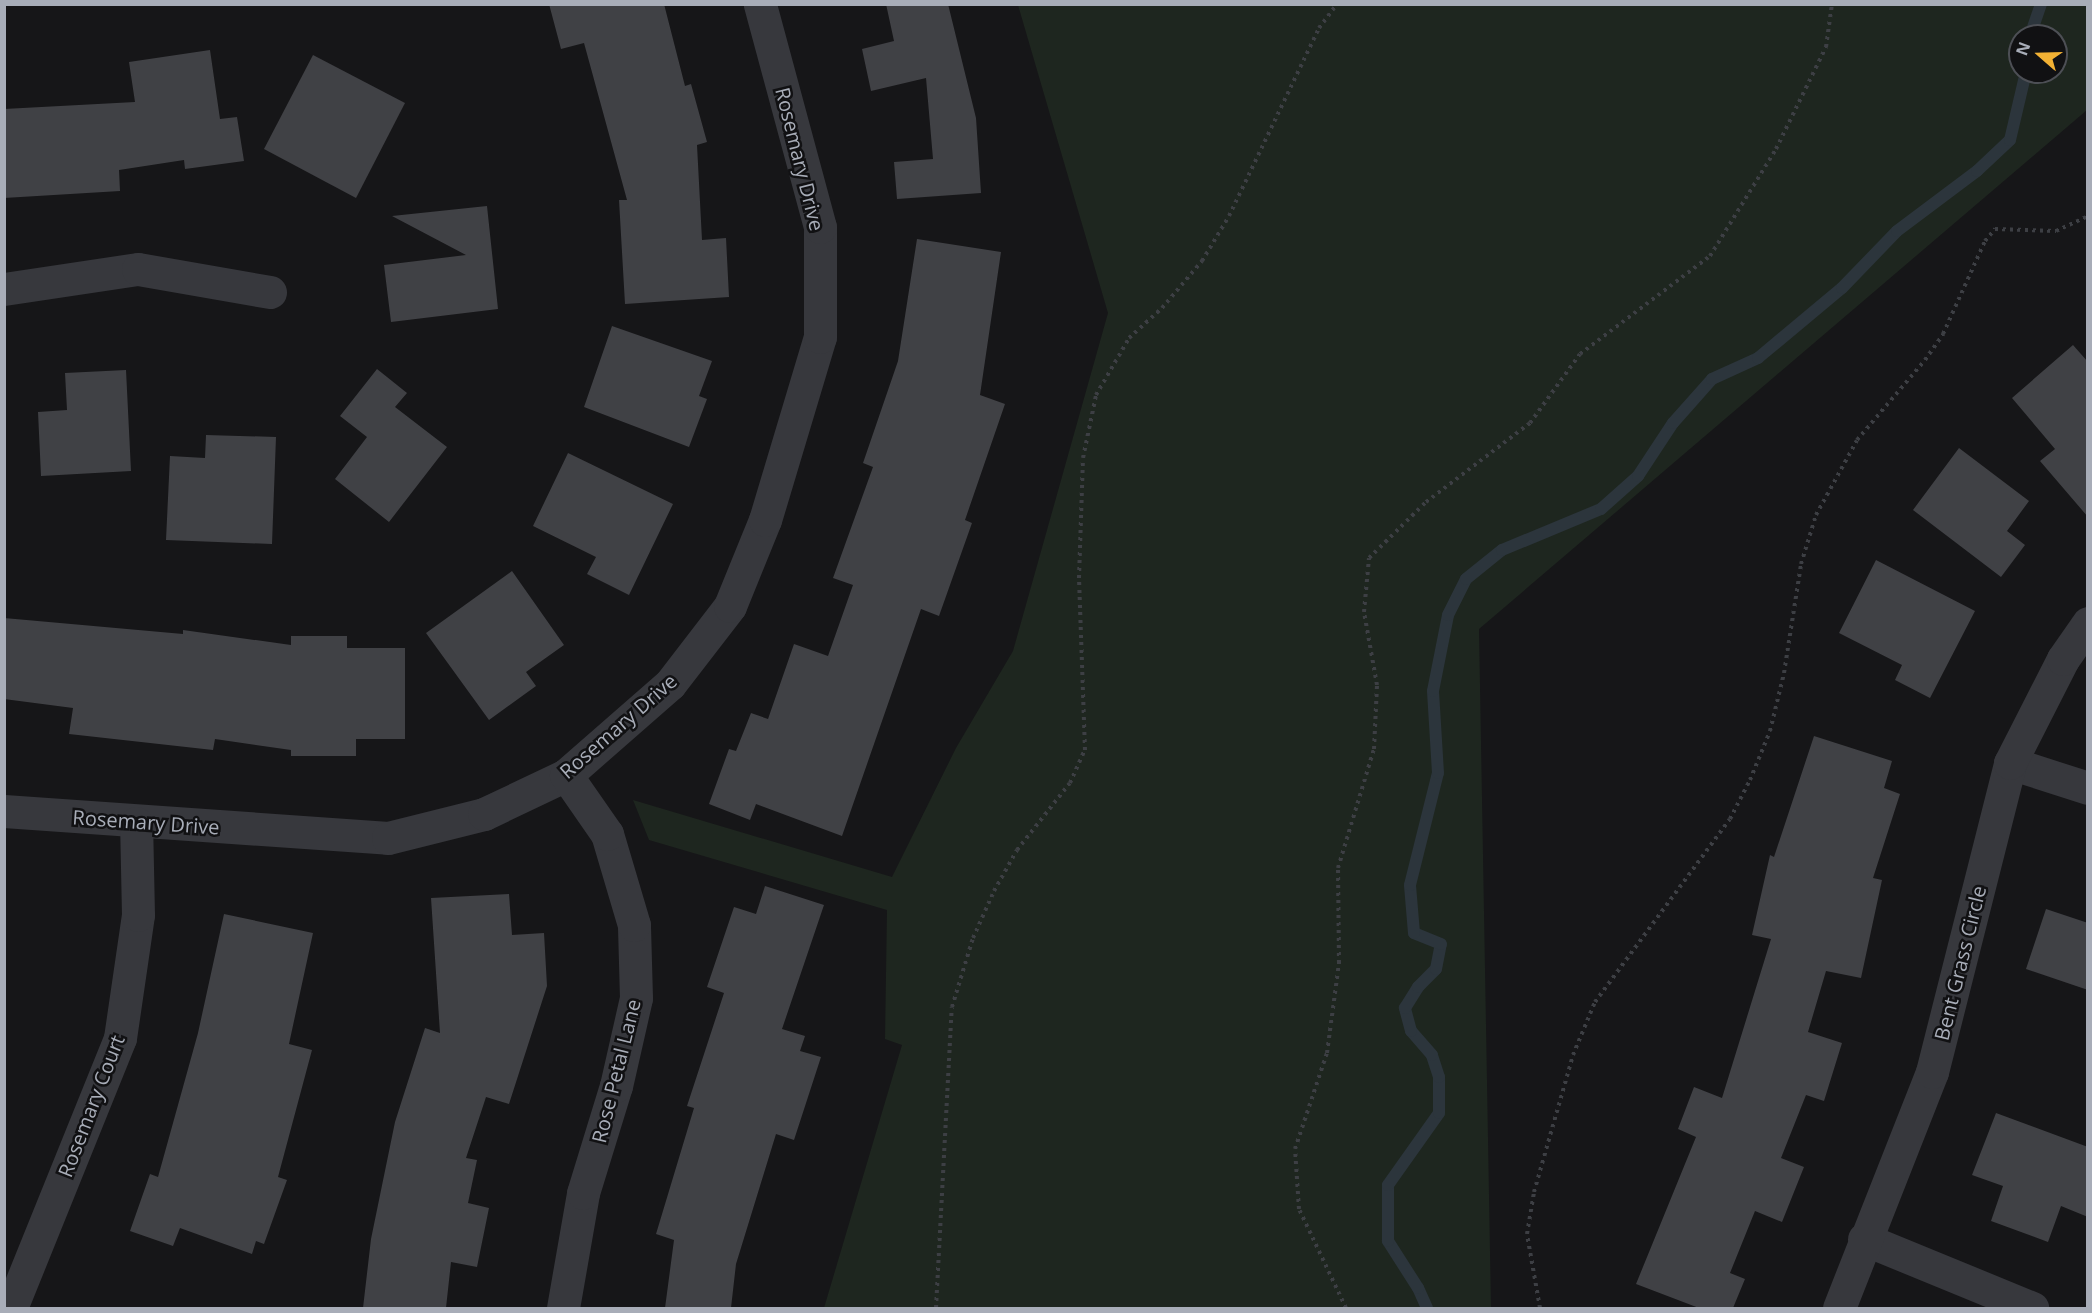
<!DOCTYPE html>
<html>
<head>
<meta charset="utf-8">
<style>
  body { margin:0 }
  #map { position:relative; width:2092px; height:1313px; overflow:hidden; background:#161618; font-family:"Open Sans",sans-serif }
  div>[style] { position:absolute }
  .green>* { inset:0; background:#1e261f }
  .stream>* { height:12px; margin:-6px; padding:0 6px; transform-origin:6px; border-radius:6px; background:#2c353c }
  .building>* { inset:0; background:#404145 }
  .path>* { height:4px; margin-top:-2px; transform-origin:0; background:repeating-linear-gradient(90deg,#3d3f44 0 3px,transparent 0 7.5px) }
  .street>* { height:33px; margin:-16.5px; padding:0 16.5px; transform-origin:16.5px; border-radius:16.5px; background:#37383d }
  span { translate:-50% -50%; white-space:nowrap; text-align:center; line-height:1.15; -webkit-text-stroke:5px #111113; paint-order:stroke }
  .street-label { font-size:20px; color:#a8adb8 }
  .frame { position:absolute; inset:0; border:6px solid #a8adb8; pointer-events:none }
  .north { position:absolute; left:2008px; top:24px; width:60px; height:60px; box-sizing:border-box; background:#111113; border:2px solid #4d4f55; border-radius:50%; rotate:290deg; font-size:16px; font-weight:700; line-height:24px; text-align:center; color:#a8adb8 }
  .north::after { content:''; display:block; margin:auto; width:21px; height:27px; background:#f2b134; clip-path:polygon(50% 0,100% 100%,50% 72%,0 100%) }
</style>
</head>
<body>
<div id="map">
  <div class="green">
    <i style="clip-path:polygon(evenodd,1018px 5px,2087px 5px,2087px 110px,1479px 629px,1491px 1308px,824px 1308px,902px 1045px,885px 1039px,887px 910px,649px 840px,633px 800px,892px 877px,956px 748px,1013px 651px,1108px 313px,1018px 5px,2020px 36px,2056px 36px,2056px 72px,2020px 72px,2020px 36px)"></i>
  </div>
  <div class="stream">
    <i style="left:2030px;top:36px;width:34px;rotate:-71deg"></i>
    <i style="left:1427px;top:1308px;width:22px;rotate:-114deg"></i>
    <i style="left:1418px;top:1288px;width:56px;rotate:-122.6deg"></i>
    <i style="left:1388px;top:1241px;width:56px;rotate:-90deg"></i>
    <i style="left:1388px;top:1185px;width:88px;rotate:-54.7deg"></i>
    <i style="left:1439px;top:1113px;width:36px;rotate:-90deg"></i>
    <i style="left:1439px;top:1077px;width:23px;rotate:-108deg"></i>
    <i style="left:1432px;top:1055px;width:32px;rotate:-131deg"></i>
    <i style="left:1411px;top:1031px;width:24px;rotate:-105deg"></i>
    <i style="left:1405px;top:1008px;width:25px;rotate:-58deg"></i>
    <i style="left:1418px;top:987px;width:25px;rotate:-45deg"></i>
    <i style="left:1436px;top:969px;width:25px;rotate:-79deg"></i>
    <i style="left:1441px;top:944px;width:29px;rotate:-158deg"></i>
    <i style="left:1414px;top:933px;width:48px;rotate:-94.8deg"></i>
    <i style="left:1410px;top:885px;width:115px;rotate:-76deg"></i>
    <i style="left:1438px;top:773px;width:82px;rotate:-93.5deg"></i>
    <i style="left:1433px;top:691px;width:77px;rotate:-78.8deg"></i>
    <i style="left:1448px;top:615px;width:40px;rotate:-63.4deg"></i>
    <i style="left:1466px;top:579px;width:46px;rotate:-38.9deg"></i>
    <i style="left:1502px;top:550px;width:107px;rotate:-22.5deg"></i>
    <i style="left:1601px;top:509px;width:50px;rotate:-41.7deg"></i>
    <i style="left:1638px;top:476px;width:64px;rotate:-56.6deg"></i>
    <i style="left:1673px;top:423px;width:59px;rotate:-48.4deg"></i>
    <i style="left:1712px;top:379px;width:51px;rotate:-24.5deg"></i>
    <i style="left:1758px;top:358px;width:109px;rotate:-39.8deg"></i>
    <i style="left:1842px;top:288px;width:79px;rotate:-46deg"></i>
    <i style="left:1897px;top:231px;width:100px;rotate:-36.9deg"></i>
    <i style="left:1977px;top:171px;width:45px;rotate:-43.2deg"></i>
    <i style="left:2010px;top:140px;width:70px;rotate:-76.8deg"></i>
  </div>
  <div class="building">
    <i style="clip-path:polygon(549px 4px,664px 4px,685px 86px,691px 84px,707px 142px,697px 145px,702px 240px,726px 238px,729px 297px,625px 304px,619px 200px,627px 200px,584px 43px,561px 49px)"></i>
    <i style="clip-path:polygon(886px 4px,948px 4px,976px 118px,981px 193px,897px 199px,894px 162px,933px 159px,926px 78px,871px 91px,862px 49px,894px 41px)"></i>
    <i style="clip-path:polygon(210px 50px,220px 119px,237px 117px,244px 161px,185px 169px,184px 160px,119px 170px,120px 191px,4px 198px,4px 109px,135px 102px,129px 62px)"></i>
    <i style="clip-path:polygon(313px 55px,405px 103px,356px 198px,264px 149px)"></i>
    <i style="clip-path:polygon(487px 206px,498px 309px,391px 322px,384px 265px,466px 255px,392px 216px)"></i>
    <i style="clip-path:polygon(917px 239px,1001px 252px,980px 395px,1005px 404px,965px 520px,972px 523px,939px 616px,921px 609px,842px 836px,756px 804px,750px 820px,709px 804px,729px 749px,736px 751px,751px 713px,768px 719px,794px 644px,828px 656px,853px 585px,833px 578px,873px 467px,863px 463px,898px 361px)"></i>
    <i style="clip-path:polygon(612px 326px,712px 361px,699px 396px,707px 399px,689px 447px,584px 407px)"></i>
    <i style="clip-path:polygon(2073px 345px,2088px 362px,2088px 517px,2040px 461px,2055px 449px,2012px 398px)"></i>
    <i style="clip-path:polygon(377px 369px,407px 393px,395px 407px,447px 447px,389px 522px,335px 479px,367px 437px,340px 416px)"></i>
    <i style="clip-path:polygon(126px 370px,131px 471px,41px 476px,38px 412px,67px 410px,65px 373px)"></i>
    <i style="clip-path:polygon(206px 435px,276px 437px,272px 544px,166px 540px,170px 456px,205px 458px)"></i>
    <i style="clip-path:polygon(1959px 448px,2029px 501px,2007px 531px,2025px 545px,2001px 577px,1913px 510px)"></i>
    <i style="clip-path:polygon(568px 453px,673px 504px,629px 595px,587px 574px,596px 557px,533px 526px)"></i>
    <i style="clip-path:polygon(1876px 560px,1975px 611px,1930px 698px,1895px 680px,1902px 665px,1839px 633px)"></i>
    <i style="clip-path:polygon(512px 571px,564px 645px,526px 672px,536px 686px,489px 720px,426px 633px)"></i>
    <i style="clip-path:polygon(4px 618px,183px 634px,183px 630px,291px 645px,291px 636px,347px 636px,347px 648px,405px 648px,405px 739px,356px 739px,356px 756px,291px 756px,291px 750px,215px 739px,213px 750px,69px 734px,73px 708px,4px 699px)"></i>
    <i style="clip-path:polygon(1814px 736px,1892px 761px,1884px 788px,1900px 794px,1873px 878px,1882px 880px,1861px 978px,1826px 971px,1808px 1032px,1842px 1043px,1824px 1101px,1806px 1095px,1781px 1158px,1804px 1167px,1782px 1222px,1755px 1211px,1730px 1273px,1745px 1279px,1733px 1308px,1699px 1308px,1636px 1284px,1696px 1137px,1678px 1129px,1694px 1087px,1722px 1098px,1771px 939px,1752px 935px,1770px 855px,1774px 857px)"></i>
    <i style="clip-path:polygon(765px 886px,824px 905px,782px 1029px,805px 1036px,800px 1051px,821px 1057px,794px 1140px,776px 1134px,736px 1264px,731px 1308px,665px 1308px,674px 1240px,656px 1234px,694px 1108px,687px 1106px,724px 993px,707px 987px,734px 907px,756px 914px)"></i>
    <i style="clip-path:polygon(509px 894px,512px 935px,544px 933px,547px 986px,509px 1104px,486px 1097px,466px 1158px,477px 1160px,468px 1203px,489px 1208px,477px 1267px,451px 1262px,446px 1308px,363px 1308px,371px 1239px,395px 1122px,425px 1028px,440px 1033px,431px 898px)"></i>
    <i style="clip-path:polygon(2046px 909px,2088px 923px,2088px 990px,2026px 969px)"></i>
    <i style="clip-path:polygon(224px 914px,313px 933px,289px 1044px,312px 1050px,278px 1177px,287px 1180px,264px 1244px,256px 1241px,252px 1254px,180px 1228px,173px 1246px,130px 1231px,150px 1174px,158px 1177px,198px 1033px)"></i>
    <i style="clip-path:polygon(1996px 1113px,2088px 1147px,2088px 1217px,2061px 1206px,2048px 1242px,1991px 1221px,2003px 1186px,1972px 1175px)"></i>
  </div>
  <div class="path">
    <i style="left:936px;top:1308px;width:301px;rotate:-87deg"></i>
    <i style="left:952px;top:1007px;width:72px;rotate:-73.1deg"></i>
    <i style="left:973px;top:938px;width:51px;rotate:-65.9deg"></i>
    <i style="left:994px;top:891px;width:47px;rotate:-60.7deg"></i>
    <i style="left:1017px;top:850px;width:85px;rotate:-51.7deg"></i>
    <i style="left:1070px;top:783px;width:36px;rotate:-66deg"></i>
    <i style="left:1085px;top:750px;width:172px;rotate:-92deg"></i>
    <i style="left:1079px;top:578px;width:120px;rotate:-88.1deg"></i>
    <i style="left:1083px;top:458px;width:64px;rotate:-78.3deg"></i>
    <i style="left:1096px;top:395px;width:66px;rotate:-59.9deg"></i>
    <i style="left:1129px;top:338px;width:45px;rotate:-42.3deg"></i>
    <i style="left:1162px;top:308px;width:62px;rotate:-49.6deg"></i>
    <i style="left:1202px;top:261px;width:52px;rotate:-59deg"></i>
    <i style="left:1229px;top:216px;width:208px;rotate:-64.4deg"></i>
    <i style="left:1319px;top:28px;width:30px;rotate:-53deg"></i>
    <i style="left:1346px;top:1308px;width:110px;rotate:-115.4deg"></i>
    <i style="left:1299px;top:1209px;width:60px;rotate:-93.8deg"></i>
    <i style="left:1295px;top:1149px;width:101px;rotate:-71.6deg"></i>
    <i style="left:1327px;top:1053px;width:91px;rotate:-82.4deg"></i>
    <i style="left:1339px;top:963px;width:95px;rotate:-90.6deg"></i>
    <i style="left:1338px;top:868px;width:124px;rotate:-73.2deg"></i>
    <i style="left:1374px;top:749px;width:64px;rotate:-87.3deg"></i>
    <i style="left:1377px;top:685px;width:74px;rotate:-100.1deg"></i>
    <i style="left:1364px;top:612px;width:54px;rotate:-84.7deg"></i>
    <i style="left:1369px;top:558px;width:80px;rotate:-44.5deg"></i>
    <i style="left:1426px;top:502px;width:131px;rotate:-37.2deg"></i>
    <i style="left:1530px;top:423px;width:85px;rotate:-54.1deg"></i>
    <i style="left:1580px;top:354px;width:163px;rotate:-37deg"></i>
    <i style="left:1710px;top:256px;width:126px;rotate:-58.3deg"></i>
    <i style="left:1776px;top:149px;width:114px;rotate:-63.9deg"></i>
    <i style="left:1826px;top:47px;width:43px;rotate:-82.1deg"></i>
    <i style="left:1540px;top:1308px;width:75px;rotate:-100deg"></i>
    <i style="left:1527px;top:1234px;width:43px;rotate:-80.5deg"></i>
    <i style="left:1534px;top:1192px;width:142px;rotate:-74.1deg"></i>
    <i style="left:1573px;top:1055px;width:57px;rotate:-67.5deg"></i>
    <i style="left:1595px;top:1002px;width:227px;rotate:-53.6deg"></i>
    <i style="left:1730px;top:819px;width:44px;rotate:-62.9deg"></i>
    <i style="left:1750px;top:780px;width:53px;rotate:-67.8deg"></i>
    <i style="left:1770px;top:731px;width:60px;rotate:-76.4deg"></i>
    <i style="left:1784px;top:673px;width:110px;rotate:-81.1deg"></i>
    <i style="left:1801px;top:564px;width:51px;rotate:-73deg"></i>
    <i style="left:1816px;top:515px;width:85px;rotate:-61.3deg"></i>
    <i style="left:1857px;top:440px;width:105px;rotate:-49.6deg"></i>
    <i style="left:1925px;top:360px;width:32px;rotate:-55deg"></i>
    <i style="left:1943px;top:334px;width:102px;rotate:-65.7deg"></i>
    <i style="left:1985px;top:241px;width:16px;rotate:-50deg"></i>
    <i style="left:1995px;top:229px;width:61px;rotate:1.9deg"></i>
    <i style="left:2056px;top:231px;width:35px;rotate:-25deg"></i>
  </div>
  <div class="street">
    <i style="left:4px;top:289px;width:135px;rotate:-8.5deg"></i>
    <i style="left:138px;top:269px;width:134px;rotate:9.9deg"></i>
    <i style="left:2010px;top:763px;width:82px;rotate:17.8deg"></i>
    <i style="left:4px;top:811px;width:385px;rotate:4deg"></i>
    <i style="left:388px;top:838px;width:99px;rotate:-14deg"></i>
    <i style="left:484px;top:814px;width:91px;rotate:-25.4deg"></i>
    <i style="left:566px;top:775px;width:138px;rotate:-41.2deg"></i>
    <i style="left:670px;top:684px;width:98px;rotate:-52.4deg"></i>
    <i style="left:730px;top:606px;width:93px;rotate:-67.9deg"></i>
    <i style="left:765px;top:520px;width:191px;rotate:-73.3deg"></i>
    <i style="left:820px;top:337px;width:110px;rotate:-90deg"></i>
    <i style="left:820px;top:227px;width:231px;rotate:-105.1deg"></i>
    <i style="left:1864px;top:1239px;width:182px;rotate:22.3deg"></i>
    <i style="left:11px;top:1308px;width:291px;rotate:-68deg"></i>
    <i style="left:120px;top:1038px;width:124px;rotate:-81.7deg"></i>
    <i style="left:138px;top:915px;width:92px;rotate:-91.2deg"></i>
    <i style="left:563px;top:1308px;width:117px;rotate:-80.1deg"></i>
    <i style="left:583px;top:1193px;width:112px;rotate:-72.9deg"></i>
    <i style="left:616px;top:1086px;width:90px;rotate:-77.2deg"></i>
    <i style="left:636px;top:998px;width:73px;rotate:-91.6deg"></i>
    <i style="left:634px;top:925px;width:95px;rotate:-106.5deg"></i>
    <i style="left:607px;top:834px;width:72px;rotate:-124.8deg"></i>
    <i style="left:1839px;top:1308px;width:254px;rotate:-68.5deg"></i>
    <i style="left:1932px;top:1072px;width:319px;rotate:-75.8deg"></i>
    <i style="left:2010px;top:763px;width:117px;rotate:-63deg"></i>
    <i style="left:2063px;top:659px;width:44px;rotate:-55.2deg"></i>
  </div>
  <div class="street-label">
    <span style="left:800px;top:159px;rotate:76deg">Rosemary Drive</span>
    <span style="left:618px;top:726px;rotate:-41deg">Rosemary Drive</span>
    <span style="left:146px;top:822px;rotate:4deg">Rosemary Drive</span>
    <span style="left:1960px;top:963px;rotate:-76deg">Bent Grass Circle</span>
    <span style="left:616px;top:1071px;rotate:-76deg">Rose Petal Lane</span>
    <span style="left:91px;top:1106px;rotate:-69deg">Rosemary Court</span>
  </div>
  <div class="frame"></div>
  <div class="north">N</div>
</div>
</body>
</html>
